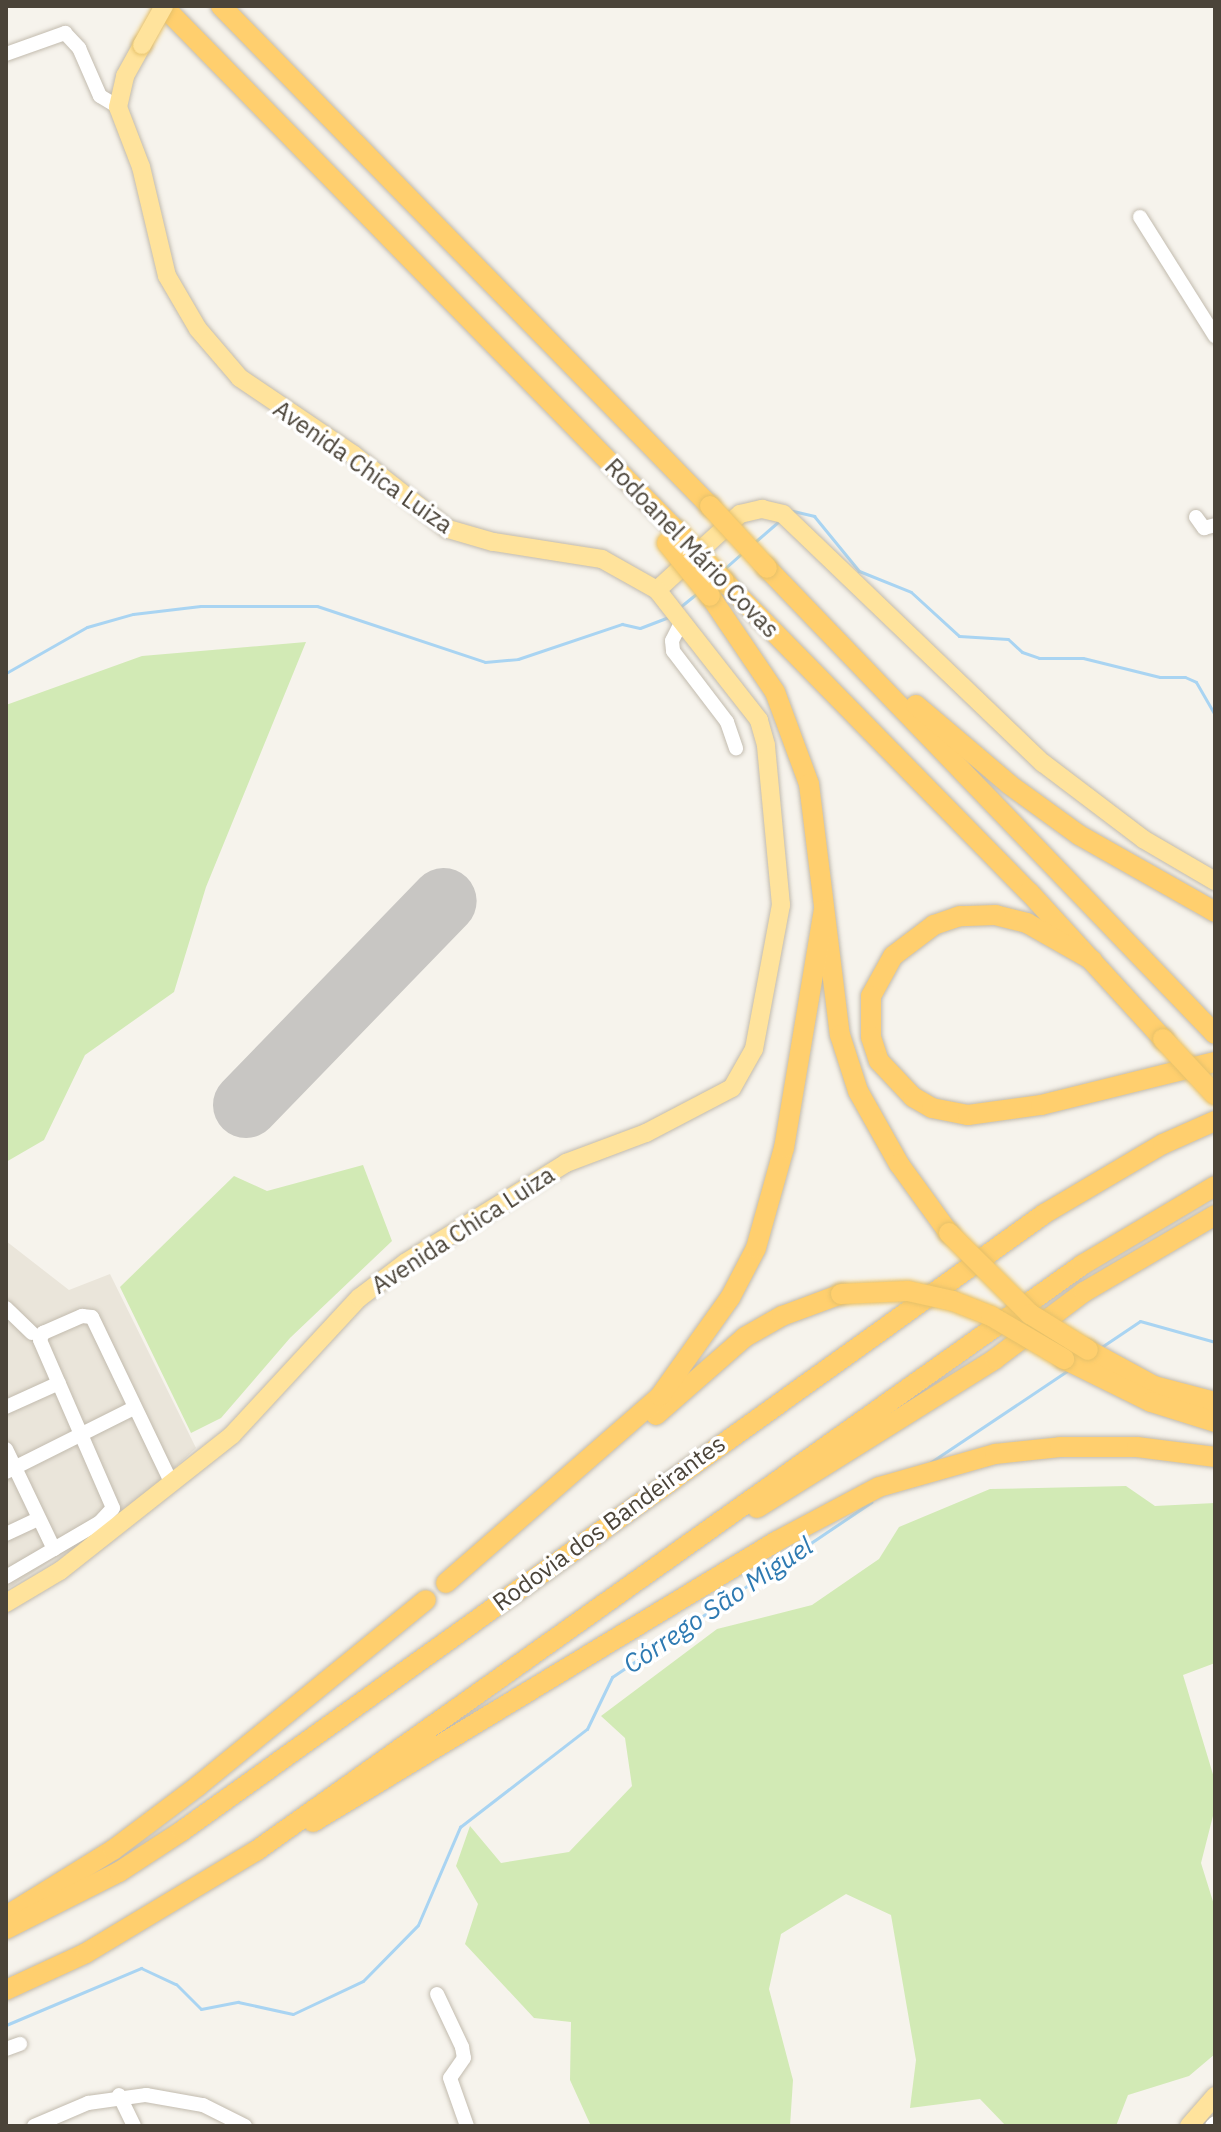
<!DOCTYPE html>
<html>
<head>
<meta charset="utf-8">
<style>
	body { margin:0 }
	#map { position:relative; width:1221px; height:2132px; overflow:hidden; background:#f6f3ec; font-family:"IBM Plex Sans",sans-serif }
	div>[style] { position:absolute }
	.residential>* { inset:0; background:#eae5da }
	.green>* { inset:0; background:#d2eab5 }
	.stream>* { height:3px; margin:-1.5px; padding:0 1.5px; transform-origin:1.5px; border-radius:1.5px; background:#a9d4f2 }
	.runway>* { height:66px; margin:-33px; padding:0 33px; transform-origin:33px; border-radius:33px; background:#c8c6c3 }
	.roads { filter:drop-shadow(0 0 2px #c2bbae) drop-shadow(0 0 2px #c2bbae) }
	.minor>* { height:14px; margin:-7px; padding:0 7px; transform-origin:7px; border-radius:7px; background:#fff }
	.major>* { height:18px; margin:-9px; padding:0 9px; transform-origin:9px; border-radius:9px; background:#ffe39c }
	.highway>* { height:20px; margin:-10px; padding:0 10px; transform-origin:10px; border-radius:10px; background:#ffcf6e }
	.bridges { filter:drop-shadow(0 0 2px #e6c16a) drop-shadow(0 0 2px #e6c16a) }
	.major-bridge>* { height:18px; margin:-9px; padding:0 9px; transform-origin:9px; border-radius:9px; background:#ffe39c }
	.highway-bridge>* { height:20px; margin:-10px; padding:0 10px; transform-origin:10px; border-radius:10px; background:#ffcf6e }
	span { translate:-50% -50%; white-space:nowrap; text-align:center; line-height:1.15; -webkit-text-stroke:7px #fff; paint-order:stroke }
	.street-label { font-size:24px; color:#4b4439 }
	.water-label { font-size:26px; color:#2e7ab2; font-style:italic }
	.frame { position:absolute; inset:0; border:8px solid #4b4439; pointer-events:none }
</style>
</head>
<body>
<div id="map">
	<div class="residential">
		<i style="clip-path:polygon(6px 1241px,69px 1290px,110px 1274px,196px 1448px,129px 1510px,6px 1590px)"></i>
	</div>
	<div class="green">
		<i style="clip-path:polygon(306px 642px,206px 887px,174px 992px,85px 1055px,44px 1140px,6px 1162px,6px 705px,142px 656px)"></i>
		<i style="clip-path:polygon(363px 1165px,392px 1241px,290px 1338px,221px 1418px,191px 1433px,120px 1287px,234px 1176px,267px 1191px)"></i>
		<i style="clip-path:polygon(1126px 1486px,1155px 1506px,1215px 1503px,1215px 1663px,1183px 1675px,1215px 1781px,1215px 1808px,1201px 1863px,1215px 1908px,1215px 2054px,1189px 2076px,1128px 2095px,1116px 2126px,1006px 2126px,980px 2099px,910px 2108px,916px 2060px,891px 1915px,846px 1894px,781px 1934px,769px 1989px,793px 2080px,790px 2126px,591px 2126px,570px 2080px,571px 2022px,534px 2018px,465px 1944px,478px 1904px,456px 1866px,470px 1826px,501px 1863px,569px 1852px,632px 1786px,625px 1738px,601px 1716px,717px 1629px,812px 1605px,879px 1559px,899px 1527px,990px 1489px)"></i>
	</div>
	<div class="stream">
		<i style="left:793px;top:511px;width:22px;rotate:13deg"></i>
		<i style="left:814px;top:516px;width:71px;rotate:50.7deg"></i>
		<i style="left:859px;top:571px;width:56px;rotate:22deg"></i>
		<i style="left:911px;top:592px;width:65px;rotate:42.5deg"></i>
		<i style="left:959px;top:636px;width:49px;rotate:3.5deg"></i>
		<i style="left:1008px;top:639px;width:19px;rotate:43deg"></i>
		<i style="left:1022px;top:652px;width:18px;rotate:19deg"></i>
		<i style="left:1039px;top:658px;width:44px"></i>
		<i style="left:1083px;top:658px;width:79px;rotate:13.9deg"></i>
		<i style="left:1160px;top:677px;width:25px"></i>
		<i style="left:1185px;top:677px;width:12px;rotate:24deg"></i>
		<i style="left:1196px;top:682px;width:38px;rotate:60deg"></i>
		<i style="left:756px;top:541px;width:32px;rotate:-41deg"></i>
		<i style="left:723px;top:570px;width:28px;rotate:-42deg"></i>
		<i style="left:680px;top:607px;width:21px;rotate:-39deg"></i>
		<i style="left:6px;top:673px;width:93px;rotate:-29.6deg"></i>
		<i style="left:87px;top:627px;width:48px;rotate:-15.8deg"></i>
		<i style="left:133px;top:614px;width:68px;rotate:-6.7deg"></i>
		<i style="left:201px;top:606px;width:116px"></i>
		<i style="left:317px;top:606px;width:177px;rotate:18.4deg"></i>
		<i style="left:485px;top:662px;width:33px;rotate:-5deg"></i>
		<i style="left:518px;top:659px;width:110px;rotate:-18.6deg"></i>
		<i style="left:622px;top:624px;width:18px;rotate:13deg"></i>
		<i style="left:640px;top:628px;width:30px;rotate:-21deg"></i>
		<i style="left:1100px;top:1348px;width:48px;rotate:-34deg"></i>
		<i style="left:1140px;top:1321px;width:78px;rotate:15.6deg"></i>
		<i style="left:931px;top:1462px;width:164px;rotate:-33.8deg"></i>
		<i style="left:6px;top:2025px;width:147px;rotate:-22.9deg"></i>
		<i style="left:141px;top:1968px;width:38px;rotate:25deg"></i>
		<i style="left:176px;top:1984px;width:35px;rotate:45deg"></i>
		<i style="left:201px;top:2009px;width:38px;rotate:-11deg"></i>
		<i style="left:238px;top:2002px;width:56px;rotate:12.3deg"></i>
		<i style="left:293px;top:2014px;width:77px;rotate:-25.2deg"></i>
		<i style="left:363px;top:1981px;width:78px;rotate:-45.5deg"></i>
		<i style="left:418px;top:1925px;width:107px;rotate:-66.8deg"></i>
		<i style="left:460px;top:1827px;width:160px;rotate:-37.7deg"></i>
		<i style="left:587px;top:1729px;width:58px;rotate:-64.3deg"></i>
		<i style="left:612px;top:1677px;width:313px;rotate:-34deg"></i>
	</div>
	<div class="runway">
		<i style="left:246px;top:1105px;width:284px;rotate:-45.9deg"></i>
	</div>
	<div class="roads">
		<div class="minor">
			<i style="left:6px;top:54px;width:63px;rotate:-19.6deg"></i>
			<i style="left:65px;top:33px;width:21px;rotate:47deg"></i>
			<i style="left:79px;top:48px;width:52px;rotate:66.4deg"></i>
			<i style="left:100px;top:96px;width:21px;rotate:31deg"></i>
			<i style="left:1140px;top:217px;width:141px;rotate:57.8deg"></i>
			<i style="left:1196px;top:517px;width:14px;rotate:54deg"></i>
			<i style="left:1204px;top:528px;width:11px;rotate:-15deg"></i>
			<i style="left:682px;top:621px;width:22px;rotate:117deg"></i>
			<i style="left:672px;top:641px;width:10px;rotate:84deg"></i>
			<i style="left:673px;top:651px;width:89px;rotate:52.7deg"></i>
			<i style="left:727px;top:722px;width:28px;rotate:71deg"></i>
			<i style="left:6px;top:1308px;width:36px;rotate:44deg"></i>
			<i style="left:6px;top:1407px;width:58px;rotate:-24.4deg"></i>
			<i style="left:6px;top:1449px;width:111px;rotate:64.4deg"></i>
			<i style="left:6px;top:1472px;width:143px;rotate:-26.6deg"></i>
			<i style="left:6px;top:1534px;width:35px;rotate:-25deg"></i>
			<i style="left:6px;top:1577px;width:109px;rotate:-30.3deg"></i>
			<i style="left:100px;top:1522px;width:19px;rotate:-47deg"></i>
			<i style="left:113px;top:1508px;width:183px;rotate:-113.5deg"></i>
			<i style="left:40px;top:1340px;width:8px;rotate:-67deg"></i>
			<i style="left:43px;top:1333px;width:43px;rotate:-23.6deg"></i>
			<i style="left:82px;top:1316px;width:10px;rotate:6deg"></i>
			<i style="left:92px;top:1317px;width:181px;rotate:64.4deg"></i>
			<i style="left:437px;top:1994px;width:59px;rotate:64.7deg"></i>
			<i style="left:462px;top:2047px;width:11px;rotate:80deg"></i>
			<i style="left:464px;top:2058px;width:24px;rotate:125deg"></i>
			<i style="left:450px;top:2078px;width:51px;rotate:70.5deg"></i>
			<i style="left:6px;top:2049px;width:15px;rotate:-20deg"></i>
			<i style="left:119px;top:2095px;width:34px;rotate:64deg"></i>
			<i style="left:34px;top:2126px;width:59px;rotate:-23.1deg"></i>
			<i style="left:88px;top:2103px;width:59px;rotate:-7.9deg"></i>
			<i style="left:146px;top:2095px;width:58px;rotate:10deg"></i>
			<i style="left:203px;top:2105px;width:47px;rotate:26.6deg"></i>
			<i style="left:1212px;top:2126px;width:4px;rotate:-45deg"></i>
		</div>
		<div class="major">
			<i style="left:657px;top:590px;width:113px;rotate:-42.5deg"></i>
			<i style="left:740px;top:514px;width:23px;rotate:-13deg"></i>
			<i style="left:762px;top:509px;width:22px;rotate:13deg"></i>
			<i style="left:783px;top:514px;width:360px;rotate:43.8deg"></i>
			<i style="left:1043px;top:763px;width:126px;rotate:37.2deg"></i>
			<i style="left:1143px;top:839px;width:83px;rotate:30.3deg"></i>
			<i style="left:6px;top:1603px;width:63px;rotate:-30.7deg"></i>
			<i style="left:60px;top:1571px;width:219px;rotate:-38.3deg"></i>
			<i style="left:232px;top:1435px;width:187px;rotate:-47.2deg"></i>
			<i style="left:359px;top:1298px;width:58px;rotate:-37.3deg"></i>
			<i style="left:405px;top:1263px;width:190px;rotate:-31.8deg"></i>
			<i style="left:566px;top:1163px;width:85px;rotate:-20.6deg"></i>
			<i style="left:646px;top:1133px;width:97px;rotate:-27.6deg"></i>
			<i style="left:732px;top:1088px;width:45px;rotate:-60.6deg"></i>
			<i style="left:754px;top:1049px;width:147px;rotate:-79.4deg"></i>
			<i style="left:781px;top:905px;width:161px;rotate:-95.4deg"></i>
			<i style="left:766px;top:745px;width:26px;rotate:-106deg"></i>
			<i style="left:759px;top:720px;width:165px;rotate:-128.1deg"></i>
			<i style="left:657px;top:590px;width:63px;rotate:-150.6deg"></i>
			<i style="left:602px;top:559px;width:110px;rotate:-171.1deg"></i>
			<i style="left:493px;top:542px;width:47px;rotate:-163.9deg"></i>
			<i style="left:448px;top:529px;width:120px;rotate:-141.8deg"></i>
			<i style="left:354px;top:455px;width:138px;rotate:-146deg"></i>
			<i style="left:240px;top:378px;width:65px;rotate:-130.6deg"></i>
			<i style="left:198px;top:329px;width:61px;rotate:-120.3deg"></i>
			<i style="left:167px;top:276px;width:112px;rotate:-103.4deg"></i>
			<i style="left:141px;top:167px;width:64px;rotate:-111deg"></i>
			<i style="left:118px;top:107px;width:32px;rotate:-77deg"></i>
			<i style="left:125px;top:76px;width:35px;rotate:-61deg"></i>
			<i style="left:1189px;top:2126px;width:40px;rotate:-49deg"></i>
		</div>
		<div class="highway">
			<i style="left:163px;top:6px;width:736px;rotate:45.61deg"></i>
			<i style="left:221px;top:6px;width:699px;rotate:45.64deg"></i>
			<i style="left:767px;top:568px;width:646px;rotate:46.13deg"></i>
			<i style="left:724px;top:581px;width:436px;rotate:45.6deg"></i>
			<i style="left:1029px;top:892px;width:199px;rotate:47.6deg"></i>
			<i style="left:710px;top:596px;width:116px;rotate:55.9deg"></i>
			<i style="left:775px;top:692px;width:98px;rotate:69.7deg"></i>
			<i style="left:809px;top:784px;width:253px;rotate:83deg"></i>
			<i style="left:840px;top:1035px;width:59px;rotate:72.2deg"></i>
			<i style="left:858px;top:1091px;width:84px;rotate:60.7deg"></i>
			<i style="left:899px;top:1164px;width:85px;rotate:54.1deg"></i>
			<i style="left:916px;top:705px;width:123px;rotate:40.4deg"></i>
			<i style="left:1010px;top:785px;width:85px;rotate:35.9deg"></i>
			<i style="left:1079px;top:835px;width:156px;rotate:29.5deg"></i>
			<i style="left:1092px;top:960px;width:75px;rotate:-150.4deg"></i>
			<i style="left:1027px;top:923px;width:32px;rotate:-166deg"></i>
			<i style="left:996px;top:915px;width:36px;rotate:178deg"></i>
			<i style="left:960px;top:916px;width:28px;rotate:161deg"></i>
			<i style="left:934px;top:925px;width:51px;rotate:142.9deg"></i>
			<i style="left:893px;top:956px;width:46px;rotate:118.8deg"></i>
			<i style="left:871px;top:996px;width:41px;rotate:90deg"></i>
			<i style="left:871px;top:1037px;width:25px;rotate:72deg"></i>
			<i style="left:879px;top:1061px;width:50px;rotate:46.6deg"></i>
			<i style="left:913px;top:1097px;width:22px;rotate:30deg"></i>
			<i style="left:932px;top:1108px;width:37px;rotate:11deg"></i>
			<i style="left:968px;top:1115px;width:74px;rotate:-7.8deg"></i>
			<i style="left:1041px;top:1105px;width:179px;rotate:-13.9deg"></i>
			<i style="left:1088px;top:1350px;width:75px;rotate:28.6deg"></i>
			<i style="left:1154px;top:1386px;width:63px;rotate:14.7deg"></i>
			<i style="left:1064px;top:1359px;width:97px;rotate:26.3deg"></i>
			<i style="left:1151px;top:1402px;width:67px;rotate:17.4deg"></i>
			<i style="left:656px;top:1415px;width:118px;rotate:-41.2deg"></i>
			<i style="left:745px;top:1337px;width:43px;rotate:-29.6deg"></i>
			<i style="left:782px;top:1316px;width:63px;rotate:-20.4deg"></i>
			<i style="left:757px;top:1508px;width:281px;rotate:-32deg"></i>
			<i style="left:995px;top:1359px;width:111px;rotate:-37deg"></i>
			<i style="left:1084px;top:1292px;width:152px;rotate:-30.4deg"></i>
			<i style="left:446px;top:1583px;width:284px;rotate:-41.1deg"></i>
			<i style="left:660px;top:1396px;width:120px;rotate:-54.5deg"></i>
			<i style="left:730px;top:1298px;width:56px;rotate:-62.5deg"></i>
			<i style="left:756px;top:1248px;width:104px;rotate:-74.4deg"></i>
			<i style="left:784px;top:1148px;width:241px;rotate:-80.5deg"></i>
			<i style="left:313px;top:1822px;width:542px;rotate:-31.2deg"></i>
			<i style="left:777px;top:1541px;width:115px;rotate:-27.9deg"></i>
			<i style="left:879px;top:1487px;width:121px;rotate:-15.9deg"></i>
			<i style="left:995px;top:1454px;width:65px;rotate:-6.1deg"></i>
			<i style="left:1060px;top:1447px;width:77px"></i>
			<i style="left:1137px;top:1447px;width:79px;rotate:7.3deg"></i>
			<i style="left:6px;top:1916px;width:126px;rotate:-31.7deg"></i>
			<i style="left:113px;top:1850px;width:106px;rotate:-37deg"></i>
			<i style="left:198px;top:1786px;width:294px;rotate:-39.2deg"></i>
			<i style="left:6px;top:1929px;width:127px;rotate:-26.8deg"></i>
			<i style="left:119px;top:1872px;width:75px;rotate:-33.1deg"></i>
			<i style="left:182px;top:1831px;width:1060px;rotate:-35.59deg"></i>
			<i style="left:1044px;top:1214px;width:138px;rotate:-30.5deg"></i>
			<i style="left:1163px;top:1144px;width:57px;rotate:-23.9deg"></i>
			<i style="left:6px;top:1990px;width:88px;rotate:-24.8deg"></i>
			<i style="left:86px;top:1953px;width:198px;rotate:-31deg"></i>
			<i style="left:256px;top:1851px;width:1013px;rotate:-35.35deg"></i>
			<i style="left:1082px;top:1265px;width:155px;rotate:-30.7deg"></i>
		</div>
	</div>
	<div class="bridges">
		<div class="major-bridge">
			<i style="left:142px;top:45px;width:45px;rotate:-60.6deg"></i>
		</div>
		<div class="highway-bridge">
			<i style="left:710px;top:506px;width:84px;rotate:47.4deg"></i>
			<i style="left:678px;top:532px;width:67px;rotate:46.8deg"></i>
			<i style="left:667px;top:543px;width:68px;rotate:50.9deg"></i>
			<i style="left:1163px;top:1039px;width:76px;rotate:47.1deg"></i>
			<i style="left:949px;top:1233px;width:115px;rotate:45deg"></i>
			<i style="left:1030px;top:1314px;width:68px;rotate:31.8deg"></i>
			<i style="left:841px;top:1294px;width:67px;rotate:-2.6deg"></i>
			<i style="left:908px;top:1291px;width:46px;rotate:12.5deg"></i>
			<i style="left:953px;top:1301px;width:41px;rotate:21.5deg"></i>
			<i style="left:991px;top:1316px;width:85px;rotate:30.5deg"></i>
		</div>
	</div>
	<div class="street-label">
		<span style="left:363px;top:467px;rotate:35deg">Avenida Chica Luiza</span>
		<span style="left:692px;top:548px;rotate:46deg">Rodoanel Mário Covas</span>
		<span style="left:463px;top:1230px;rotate:-33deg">Avenida Chica Luiza</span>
		<span style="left:609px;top:1523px;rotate:-36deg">Rodovia dos Bandeirantes</span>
	</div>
	<div class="water-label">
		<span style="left:718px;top:1605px;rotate:-34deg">Córrego São Miguel</span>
	</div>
	<div class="frame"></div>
</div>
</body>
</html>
